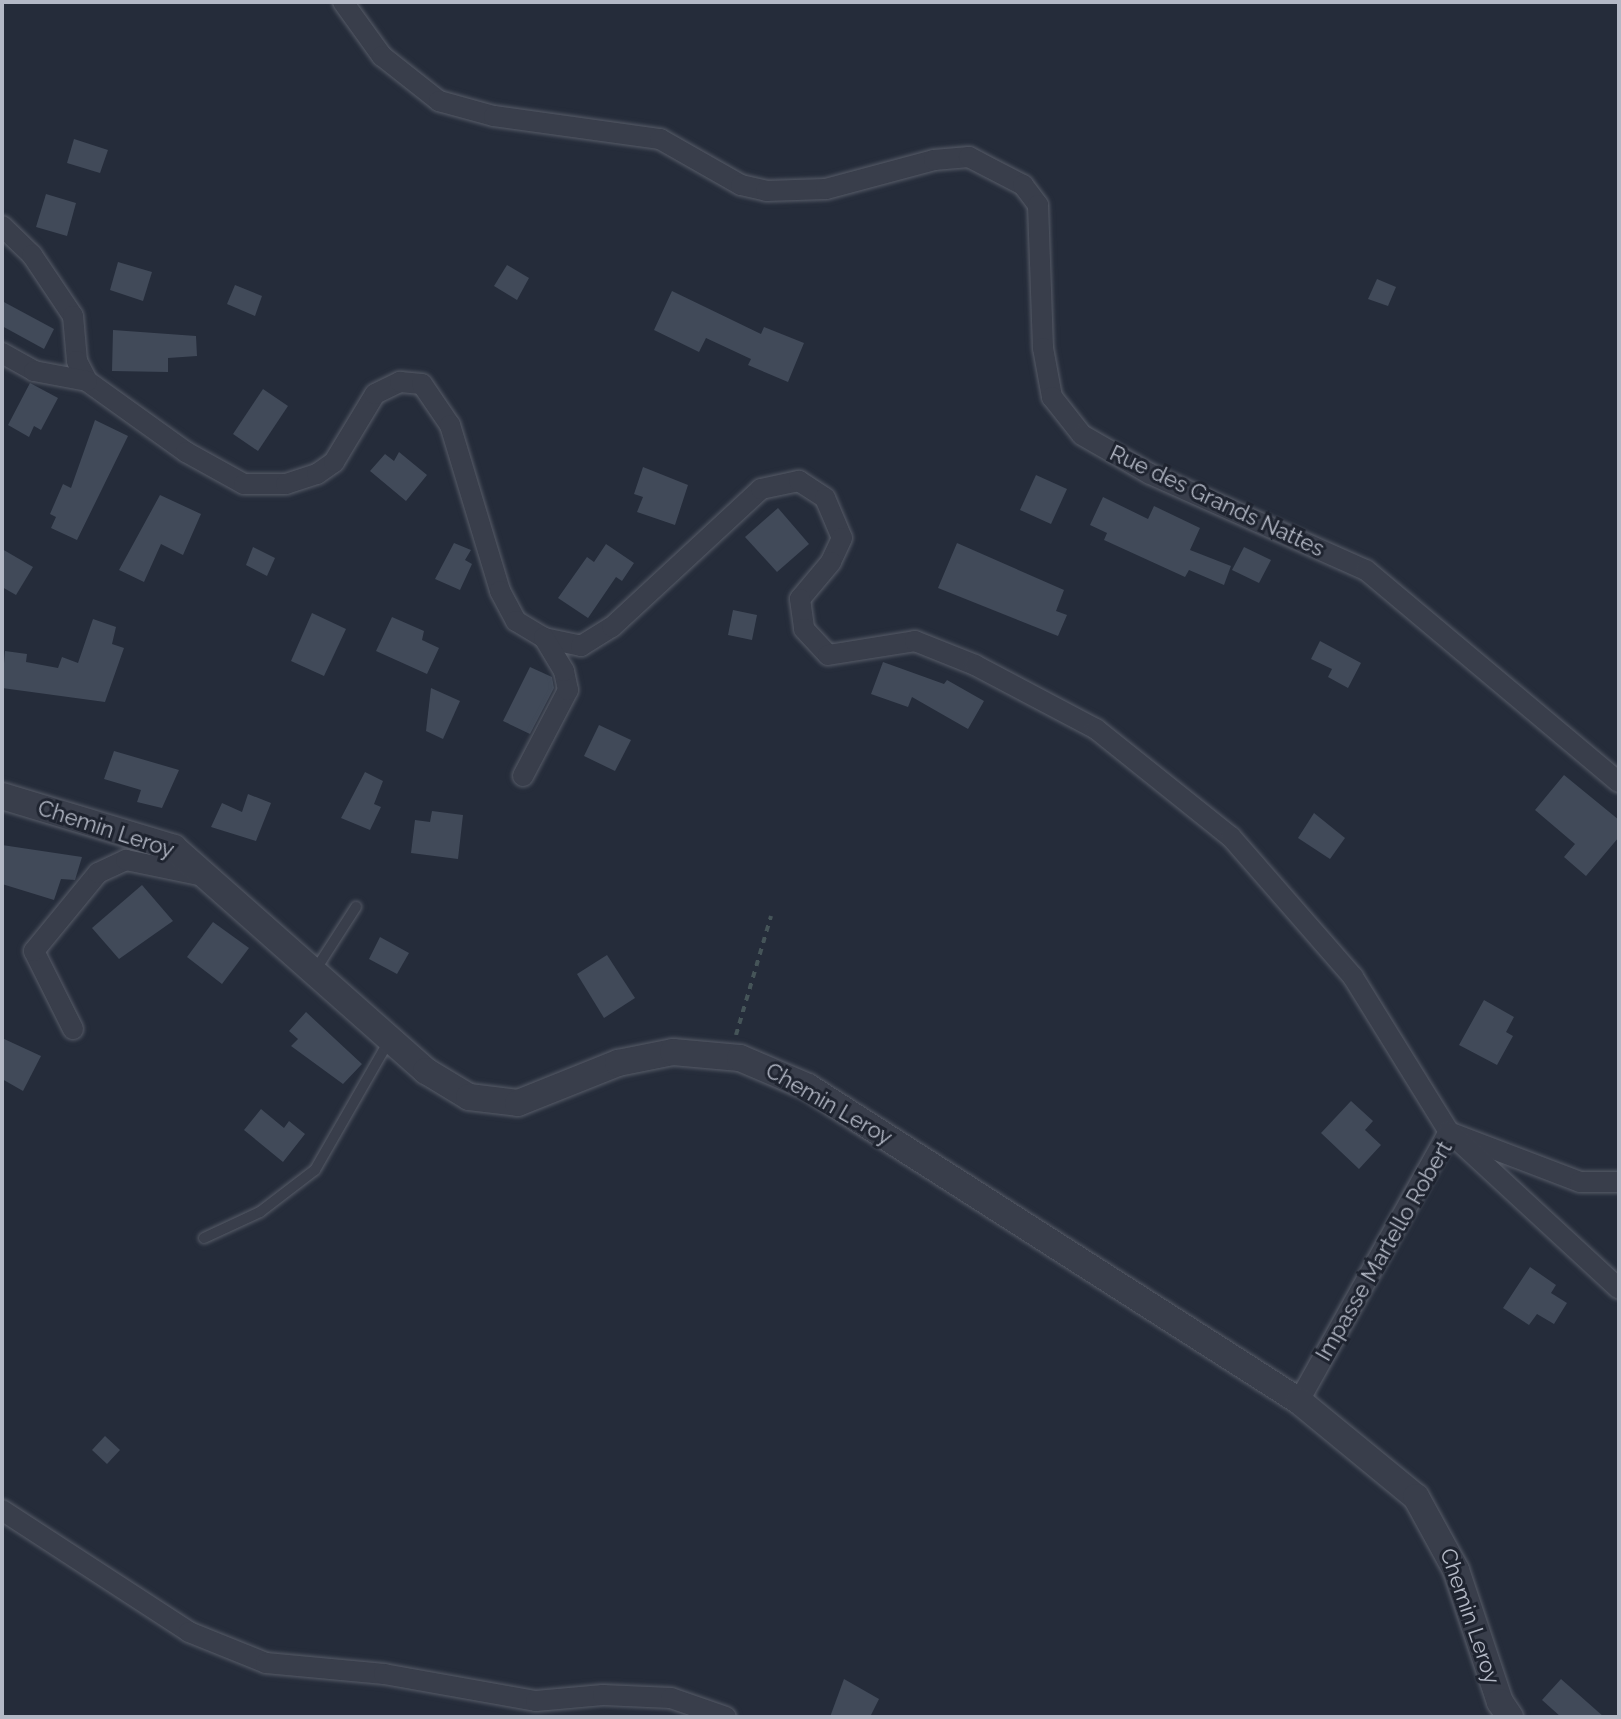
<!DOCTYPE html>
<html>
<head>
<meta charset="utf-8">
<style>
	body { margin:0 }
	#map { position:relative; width:1621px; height:1719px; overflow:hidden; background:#252c3a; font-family:Raleway,sans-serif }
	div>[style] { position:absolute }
	.building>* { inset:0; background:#414a59 }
	.path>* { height:4px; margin-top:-2px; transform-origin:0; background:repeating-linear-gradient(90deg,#455458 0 6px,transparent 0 12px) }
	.roads { filter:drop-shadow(0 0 2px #575c68) drop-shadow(0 0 2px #575c68) }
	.service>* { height:10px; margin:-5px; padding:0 5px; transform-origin:5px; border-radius:5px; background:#393e4b }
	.minor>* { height:20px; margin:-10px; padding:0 10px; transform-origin:10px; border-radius:10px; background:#393e4b }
	.tertiary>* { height:26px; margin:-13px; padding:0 13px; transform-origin:13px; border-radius:13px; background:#393e4b }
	span { translate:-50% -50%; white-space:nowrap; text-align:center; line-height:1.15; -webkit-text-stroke:6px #1e232f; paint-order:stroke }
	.street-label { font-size:22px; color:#b4b9c6 }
	.frame { position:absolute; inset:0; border:4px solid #b4b9c6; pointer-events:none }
</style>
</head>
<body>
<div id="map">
	<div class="building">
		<i style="clip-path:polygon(74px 139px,108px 150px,100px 173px,67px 163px)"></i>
		<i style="clip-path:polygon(46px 194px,76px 203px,67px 236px,36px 227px)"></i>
		<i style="clip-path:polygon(118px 262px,152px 272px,143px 301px,110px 290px)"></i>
		<i style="clip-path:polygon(507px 265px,529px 278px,517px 300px,494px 286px)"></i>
		<i style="clip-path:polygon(1377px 279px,1396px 287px,1388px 306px,1368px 299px)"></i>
		<i style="clip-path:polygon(235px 285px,262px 296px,255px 316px,227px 304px)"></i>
		<i style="clip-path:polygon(672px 291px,761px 334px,764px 327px,804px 343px,788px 382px,748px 365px,751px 359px,706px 338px,699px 352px,654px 330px)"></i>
		<i style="clip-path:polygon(2px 301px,54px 329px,44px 349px,2px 326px)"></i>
		<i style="clip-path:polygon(113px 330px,196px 336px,197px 356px,168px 358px,168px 372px,112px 371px)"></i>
		<i style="clip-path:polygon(30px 383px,58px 398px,41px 430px,34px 426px,29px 437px,8px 425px)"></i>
		<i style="clip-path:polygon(263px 389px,288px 406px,258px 451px,233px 434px)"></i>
		<i style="clip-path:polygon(95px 420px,128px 436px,77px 540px,51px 528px,56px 517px,50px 514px,63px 484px,71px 488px)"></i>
		<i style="clip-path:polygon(399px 452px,427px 475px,406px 501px,370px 471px,385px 454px,394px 461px)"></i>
		<i style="clip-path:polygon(643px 467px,688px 485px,675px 525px,637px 512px,643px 497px,634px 494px)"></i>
		<i style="clip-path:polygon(1036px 475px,1067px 489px,1051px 524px,1020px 510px)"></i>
		<i style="clip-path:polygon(160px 495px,201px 514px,183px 555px,161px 544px,144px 582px,119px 570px)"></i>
		<i style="clip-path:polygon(1103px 497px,1148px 519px,1154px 506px,1200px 528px,1190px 550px,1231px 566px,1224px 585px,1189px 570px,1185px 577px,1104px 540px,1107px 533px,1090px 525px)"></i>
		<i style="clip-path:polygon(778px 508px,809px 544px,777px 572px,745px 537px)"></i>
		<i style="clip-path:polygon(454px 543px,471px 550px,465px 560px,472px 564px,460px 590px,435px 579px)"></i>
		<i style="clip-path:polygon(957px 543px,1064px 590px,1056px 611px,1067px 615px,1058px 636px,938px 588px)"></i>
		<i style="clip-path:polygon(606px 544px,634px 563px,622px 581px,616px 577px,588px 618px,558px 598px,587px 557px,594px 562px)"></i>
		<i style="clip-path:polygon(253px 547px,275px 558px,267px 576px,246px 565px)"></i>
		<i style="clip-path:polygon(1244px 547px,1271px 560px,1259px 583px,1232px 570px)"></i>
		<i style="clip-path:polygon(2px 549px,33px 567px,16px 595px,2px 587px)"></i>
		<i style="clip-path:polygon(733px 610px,757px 615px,752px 640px,728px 635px)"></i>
		<i style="clip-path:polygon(312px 613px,346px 629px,324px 676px,291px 661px)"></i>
		<i style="clip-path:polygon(392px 617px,424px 631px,422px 640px,439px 648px,427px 674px,376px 651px)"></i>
		<i style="clip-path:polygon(93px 619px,116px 627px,112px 644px,124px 648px,105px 702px,2px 688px,5px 651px,27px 654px,26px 662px,58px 668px,62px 657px,78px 663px)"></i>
		<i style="clip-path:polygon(1320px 641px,1361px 663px,1348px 688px,1328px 677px,1332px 669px,1311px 659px)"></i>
		<i style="clip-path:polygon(883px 662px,944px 684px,947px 680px,984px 701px,968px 729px,912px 697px,908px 707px,871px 694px)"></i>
		<i style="clip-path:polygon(530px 667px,552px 677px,554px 688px,530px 734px,503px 721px)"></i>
		<i style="clip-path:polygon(431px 688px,460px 701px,443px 739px,426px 731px)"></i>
		<i style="clip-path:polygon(599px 725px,631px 740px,615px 771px,584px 756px)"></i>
		<i style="clip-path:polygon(114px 751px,179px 770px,162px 808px,137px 802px,141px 790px,104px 779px)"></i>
		<i style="clip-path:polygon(365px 772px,383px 781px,374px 804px,381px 807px,370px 830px,341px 818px)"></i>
		<i style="clip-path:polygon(1564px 775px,1619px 820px,1619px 837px,1586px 876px,1564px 857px,1575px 844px,1535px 810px)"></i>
		<i style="clip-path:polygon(248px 794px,271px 803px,256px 841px,211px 827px,222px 803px,242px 812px)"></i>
		<i style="clip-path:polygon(432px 811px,463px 815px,458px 859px,411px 853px,415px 820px,430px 822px)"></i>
		<i style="clip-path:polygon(1314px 813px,1345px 838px,1330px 859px,1298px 838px)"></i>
		<i style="clip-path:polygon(2px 845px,82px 857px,75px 880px,61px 879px,54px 900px,2px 884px)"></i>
		<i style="clip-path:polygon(142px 885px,173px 921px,119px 959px,92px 928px)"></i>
		<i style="clip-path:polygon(213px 922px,249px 948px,222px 984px,187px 957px)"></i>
		<i style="clip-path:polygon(380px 937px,409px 953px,397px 974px,369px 959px)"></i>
		<i style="clip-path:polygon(607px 955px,635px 998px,604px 1018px,577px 974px)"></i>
		<i style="clip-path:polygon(1484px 1000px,1514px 1017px,1506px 1032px,1513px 1036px,1497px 1065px,1459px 1045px)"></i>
		<i style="clip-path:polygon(306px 1012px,362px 1064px,343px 1084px,291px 1046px,298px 1039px,289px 1031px)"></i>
		<i style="clip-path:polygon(2px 1038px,41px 1056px,23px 1091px,2px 1079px)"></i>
		<i style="clip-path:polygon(1351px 1101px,1373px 1121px,1365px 1130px,1381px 1145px,1359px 1169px,1321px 1133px)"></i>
		<i style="clip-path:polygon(261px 1109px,284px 1128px,289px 1121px,305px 1134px,283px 1162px,244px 1130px)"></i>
		<i style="clip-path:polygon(1530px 1267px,1556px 1285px,1551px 1293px,1567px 1303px,1554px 1324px,1537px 1314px,1529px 1325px,1503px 1308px)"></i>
		<i style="clip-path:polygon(105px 1436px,120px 1450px,107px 1464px,92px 1450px)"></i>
		<i style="clip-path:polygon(844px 1679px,879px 1699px,870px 1717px,830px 1717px)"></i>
		<i style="clip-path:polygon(1561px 1679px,1604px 1717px,1561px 1717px,1542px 1700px)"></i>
	</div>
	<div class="path">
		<i style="left:736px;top:1035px;width:124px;rotate:-73.6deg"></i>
	</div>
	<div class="roads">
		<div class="service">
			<i style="left:316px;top:969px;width:74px;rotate:-57.2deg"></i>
			<i style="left:204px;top:1238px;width:62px;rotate:-24.9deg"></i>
			<i style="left:260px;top:1212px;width:69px;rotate:-37.4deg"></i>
			<i style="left:315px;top:1170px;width:151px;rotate:-60.2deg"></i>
		</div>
		<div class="minor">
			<i style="left:343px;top:2px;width:67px;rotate:54.2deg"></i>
			<i style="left:382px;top:56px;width:73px;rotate:38.3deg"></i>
			<i style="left:439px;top:101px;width:57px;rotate:15.3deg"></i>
			<i style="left:494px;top:116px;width:168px;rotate:7.9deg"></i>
			<i style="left:660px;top:139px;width:93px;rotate:29.6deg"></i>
			<i style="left:741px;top:185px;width:26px;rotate:13deg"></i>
			<i style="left:766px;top:191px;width:60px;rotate:-1.9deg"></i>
			<i style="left:826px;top:189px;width:112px;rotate:-15deg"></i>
			<i style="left:934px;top:160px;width:35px;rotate:-5deg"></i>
			<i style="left:969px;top:157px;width:61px;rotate:27.4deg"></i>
			<i style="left:1023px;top:185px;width:25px;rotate:53deg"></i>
			<i style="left:1038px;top:205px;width:143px;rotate:88deg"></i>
			<i style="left:1043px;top:348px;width:50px;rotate:79.6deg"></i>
			<i style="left:1052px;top:397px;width:48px;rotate:51.7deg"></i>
			<i style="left:1082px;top:435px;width:78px;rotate:29.8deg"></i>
			<i style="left:1150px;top:474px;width:236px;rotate:24deg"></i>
			<i style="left:1366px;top:570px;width:330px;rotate:40deg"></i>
			<i style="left:2px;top:226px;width:42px;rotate:44deg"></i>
			<i style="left:32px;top:255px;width:73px;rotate:56.1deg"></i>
			<i style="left:73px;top:316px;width:45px;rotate:84.9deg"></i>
			<i style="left:77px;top:361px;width:22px;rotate:63deg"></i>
			<i style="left:87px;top:381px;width:122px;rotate:35.6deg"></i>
			<i style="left:186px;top:452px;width:66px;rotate:28.9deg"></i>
			<i style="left:244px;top:484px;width:42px"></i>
			<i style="left:286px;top:484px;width:33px;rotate:-18deg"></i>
			<i style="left:317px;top:474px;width:21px;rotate:-35deg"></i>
			<i style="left:334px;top:462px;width:79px;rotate:-58.9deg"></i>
			<i style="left:375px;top:394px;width:28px;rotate:-26deg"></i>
			<i style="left:400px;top:382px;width:22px;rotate:5deg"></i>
			<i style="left:422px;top:384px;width:50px;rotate:55.7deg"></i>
			<i style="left:450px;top:425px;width:173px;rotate:73.2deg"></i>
			<i style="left:500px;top:591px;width:34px;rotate:62deg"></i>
			<i style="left:516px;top:621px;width:33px;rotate:31deg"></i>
			<i style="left:544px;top:638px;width:38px;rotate:12deg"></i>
			<i style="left:581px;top:646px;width:36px;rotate:-32deg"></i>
			<i style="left:612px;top:627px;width:203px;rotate:-42.8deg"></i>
			<i style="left:761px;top:489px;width:39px;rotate:-12deg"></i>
			<i style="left:799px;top:481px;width:31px;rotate:33deg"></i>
			<i style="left:825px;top:498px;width:43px;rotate:67deg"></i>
			<i style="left:842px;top:538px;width:26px;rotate:115deg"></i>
			<i style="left:831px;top:562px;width:48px;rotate:130deg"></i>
			<i style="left:800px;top:599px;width:30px;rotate:82deg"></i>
			<i style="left:804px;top:629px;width:35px;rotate:47deg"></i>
			<i style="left:828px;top:655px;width:88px;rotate:-9.1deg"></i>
			<i style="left:915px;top:641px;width:65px;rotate:21.8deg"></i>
			<i style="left:975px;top:665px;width:137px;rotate:27.9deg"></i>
			<i style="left:1096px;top:729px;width:173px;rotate:38.7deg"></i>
			<i style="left:1231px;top:837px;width:186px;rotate:48.9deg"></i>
			<i style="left:1353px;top:977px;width:182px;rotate:58.2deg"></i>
			<i style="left:1449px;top:1132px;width:140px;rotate:20.9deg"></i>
			<i style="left:1580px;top:1182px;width:39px"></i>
			<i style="left:2px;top:353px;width:37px;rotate:29deg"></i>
			<i style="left:34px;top:371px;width:54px;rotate:10.7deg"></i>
			<i style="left:523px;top:776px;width:97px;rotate:-62.4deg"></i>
			<i style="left:568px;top:690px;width:19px;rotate:-102deg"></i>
			<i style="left:564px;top:671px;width:39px;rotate:-121deg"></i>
			<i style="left:73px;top:1029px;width:87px;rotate:-116.6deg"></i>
			<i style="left:34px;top:951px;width:101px;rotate:-50.6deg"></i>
			<i style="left:98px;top:873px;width:31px;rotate:-25deg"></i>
			<i style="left:126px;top:860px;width:84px;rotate:11.7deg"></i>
			<i style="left:1299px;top:1401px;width:308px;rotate:-60.9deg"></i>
			<i style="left:1449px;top:1132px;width:231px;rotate:42.7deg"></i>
			<i style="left:2px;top:1510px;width:223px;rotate:33.1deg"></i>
			<i style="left:189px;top:1632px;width:83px;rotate:21.9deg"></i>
			<i style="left:266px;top:1663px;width:119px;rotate:5.3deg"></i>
			<i style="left:384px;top:1674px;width:154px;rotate:10.1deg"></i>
			<i style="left:536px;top:1701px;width:67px;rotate:-5.1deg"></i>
			<i style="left:603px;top:1695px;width:68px;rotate:2.5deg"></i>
			<i style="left:671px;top:1698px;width:58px;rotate:19.1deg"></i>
		</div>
		<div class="tertiary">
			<i style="left:2px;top:796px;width:180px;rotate:16.8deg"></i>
			<i style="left:174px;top:848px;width:337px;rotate:41.5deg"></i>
			<i style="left:426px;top:1071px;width:50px;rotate:31.2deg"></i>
			<i style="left:469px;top:1097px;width:49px;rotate:7deg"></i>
			<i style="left:518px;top:1103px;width:108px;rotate:-21.8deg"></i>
			<i style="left:618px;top:1063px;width:56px;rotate:-11.3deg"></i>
			<i style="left:673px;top:1052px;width:67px;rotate:5.1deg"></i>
			<i style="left:740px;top:1058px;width:74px;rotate:23.1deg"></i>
			<i style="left:808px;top:1087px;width:583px;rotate:32.6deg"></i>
			<i style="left:1299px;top:1401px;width:151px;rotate:39.4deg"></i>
			<i style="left:1416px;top:1497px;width:83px;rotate:61.3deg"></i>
			<i style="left:1456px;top:1570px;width:139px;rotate:71.6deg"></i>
			<i style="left:1500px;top:1702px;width:18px;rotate:56deg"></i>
		</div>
	</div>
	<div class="street-label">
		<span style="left:1217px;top:501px;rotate:25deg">Rue des Grands Nattes</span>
		<span style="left:106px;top:829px;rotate:18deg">Chemin Leroy</span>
		<span style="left:829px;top:1104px;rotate:30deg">Chemin Leroy</span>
		<span style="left:1384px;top:1251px;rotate:-60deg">Impasse Martello Robert</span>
		<span style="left:1470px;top:1616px;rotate:71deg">Chemin Leroy</span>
	</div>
	<div class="frame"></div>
</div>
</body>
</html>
